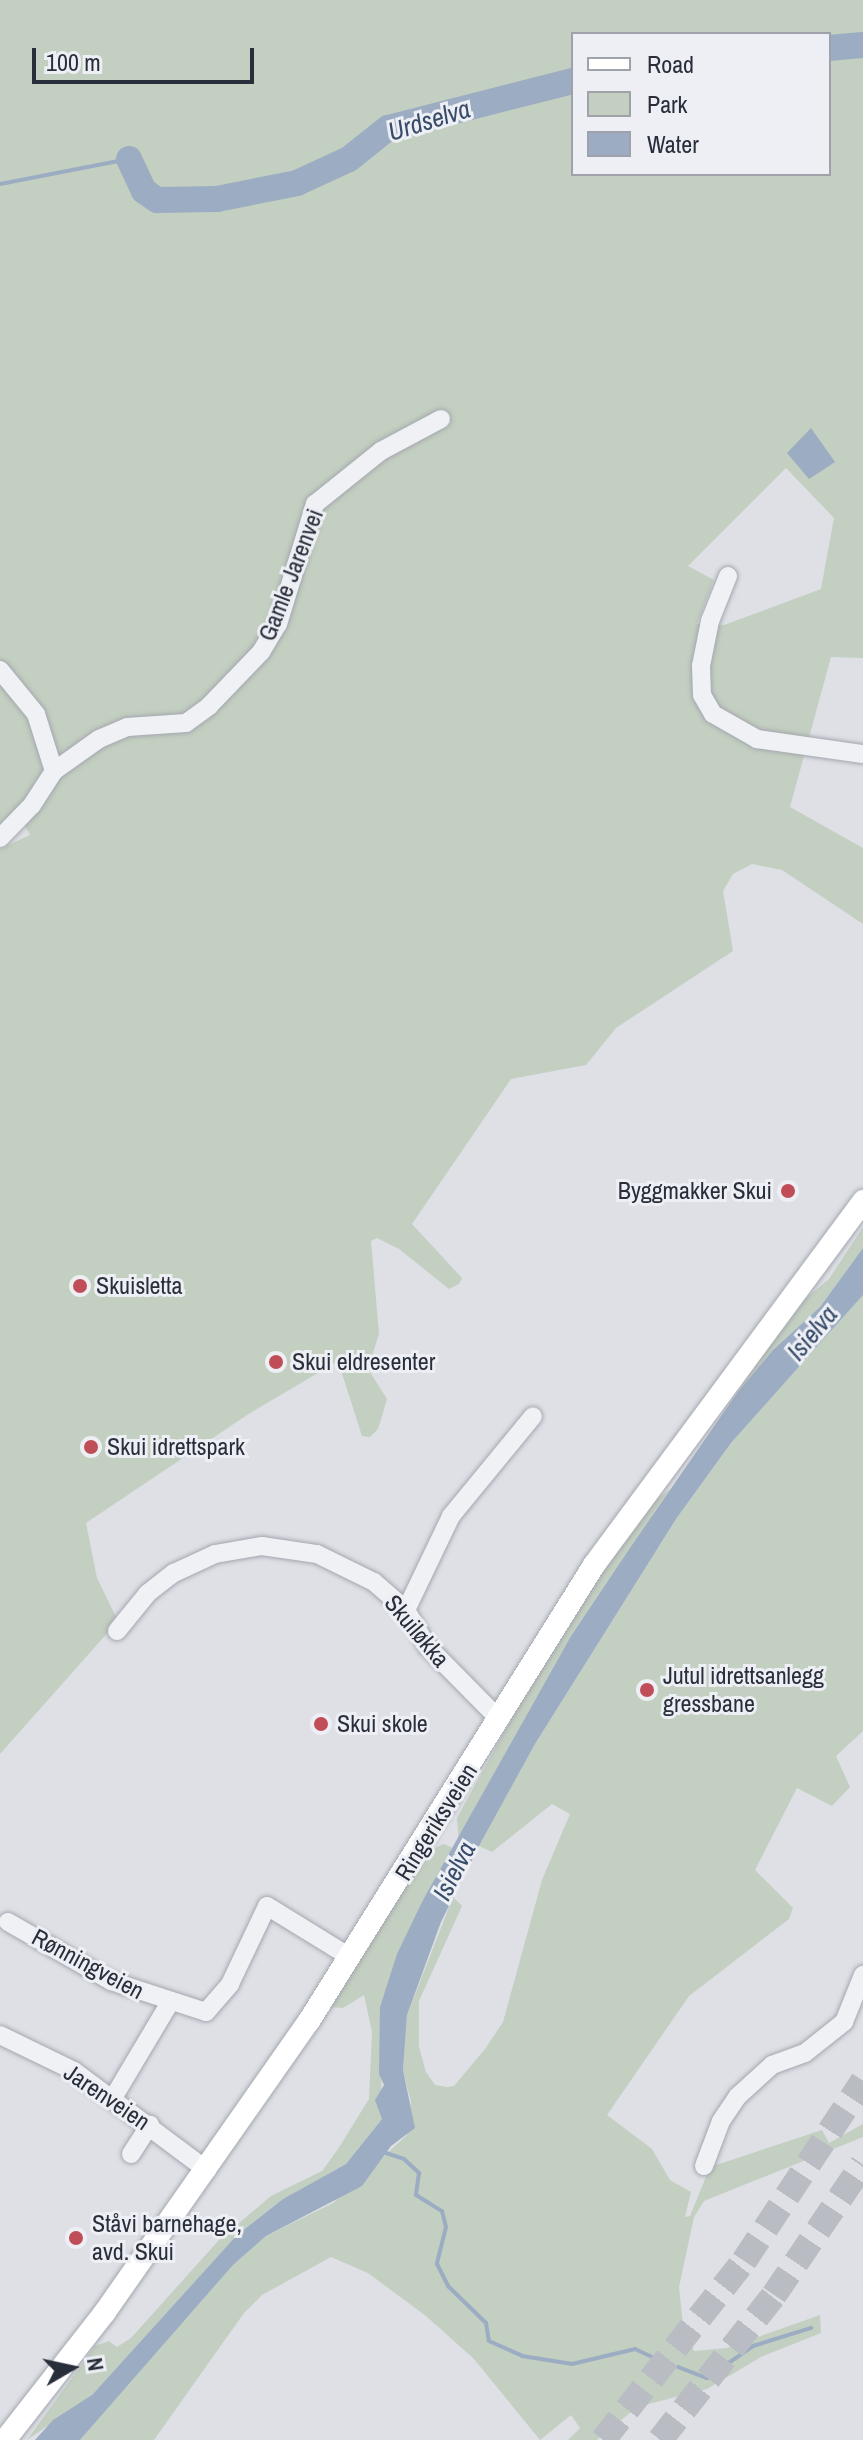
<!DOCTYPE html>
<html>
<head>
<meta charset="utf-8">
<style>
	body { margin:0 }
	#map { position:relative; width:863px; height:2440px; overflow:hidden; background:#dee0e6; font-family:"Archivo Narrow",sans-serif }
	div>[style] { position:absolute }
	.green>* { inset:0; background:#c3cfc0 }
	.water>* { inset:0; background:#9cacc3 }
	.stream>* { height:4px; margin:-2px; padding:0 2px; transform-origin:2px; border-radius:2px; background:#9cacc3 }
	.river>* { height:26px; margin:-13px; padding:0 13px; transform-origin:13px; border-radius:13px; background:#9cacc3 }
	.highway-tunnel>* { height:26px; margin-top:-13px; transform-origin:0; background:repeating-linear-gradient(90deg,#babcc4 0 26px,transparent 0 39px) }
	.roads { filter:drop-shadow(0 0 2px #a4a7af) drop-shadow(0 0 2px #a4a7af) }
	.minor>* { height:18px; margin:-9px; padding:0 9px; transform-origin:9px; border-radius:9px; background:#f0f1f5 }
	.major>* { height:22px; margin:-11px; padding:0 11px; transform-origin:11px; border-radius:11px; background:#fff }
	.dots>* { width:22px; height:22px; translate:-50% -50%; box-sizing:border-box; border:4px solid #edeff4; border-radius:50% }
	span { translate:-50% -50%; white-space:nowrap; text-align:center; line-height:1.15; -webkit-text-stroke:6px #edeff4; paint-order:stroke }
	.street-label { font-size:24px; color:#292e3b }
	.poi-label { font-size:24px; color:#292e3b }
	.right { translate:-100% -50%; text-align:right }
	.left { translate:0 -50%; text-align:left }
	.water-label { font-size:26px; color:#374b6a; font-style:italic }
	.legend { position:absolute; left:571px; top:32px; width:260px; height:144px; box-sizing:border-box; background:#edeff4; border:2px solid #9fa2aa; margin:0; padding:10px 14px; list-style:none; font-size:24px; color:#292e3b }
	.legend li { display:flex; align-items:center; gap:16px; height:40px }
	.legend b { width:40px; border:2px solid #9fa2aa }
	.north { position:absolute; left:32px; top:2328px; width:80px; height:80px; -webkit-text-stroke:6px #edeff4; paint-order:stroke; rotate:81deg; font-size:22px; font-weight:700; line-height:32px; text-align:center; color:#292e3b }
	.north::after { content:''; display:block; margin:auto; width:28px; height:36px; background:#292e3b; clip-path:polygon(50% 0,100% 100%,50% 72%,0 100%) }
	.scale { position:absolute; left:32px; top:48px; width:222px; height:36px; box-sizing:border-box; border:4px solid #292e3b; border-top:0; padding-left:10px; font-size:24px; line-height:28px; white-space:nowrap; color:#292e3b; -webkit-text-stroke:6px #edeff4; paint-order:stroke }
</style>
</head>
<body>
<div id="map">
	<div class="green">
		<i style="clip-path:polygon(evenodd,0 0,863px 0,863px 658px,831px 657px,790px 807px,863px 848px,863px 924px,782px 870px,752px 864px,733px 874px,723px 891px,733px 951px,616px 1028px,586px 1065px,511px 1079px,412px 1224px,462px 1278px,459px 1284px,449px 1289px,399px 1249px,377px 1238px,371px 1241px,379px 1334px,368px 1369px,387px 1399px,378px 1429px,370px 1437px,362px 1436px,338px 1361px,247px 1415px,86px 1523px,97px 1578px,118px 1621px,0 1754px,0 849px,30px 835px,16px 810px,0 825px,0 0,573px 34px,829px 34px,829px 174px,573px 174px,573px 34px,0 0,786px 468px,834px 518px,821px 589px,724px 625px,697px 624px,714px 580px,688px 566px,786px 468px)"></i>
		<i style="clip-path:polygon(863px 1227px,863px 1248px,820px 1307px,773px 1350px,737px 1393px,794px 1308px,829px 1279px)"></i>
		<i style="clip-path:polygon(863px 1295px,863px 1731px,836px 1756px,850px 1787px,832px 1806px,797px 1788px,755px 1870px,793px 1908px,789px 1919px,689px 1996px,607px 2115px,652px 2149px,670px 2180px,691px 2192px,685px 2217px,690px 2216px,710px 2167px,822px 2130px,829px 2143px,863px 2124px,863px 2137px,704px 2201px,694px 2217px,679px 2287px,683px 2325px,694px 2351px,727px 2348px,820px 2315px,821px 2333px,761px 2357px,707px 2389px,637px 2407px,597px 2440px,568px 2440px,580px 2428px,571px 2415px,540px 2440px,474px 2359px,426px 2316px,368px 2273px,331px 2257px,262px 2295px,244px 2313px,154px 2440px,80px 2440px,233px 2265px,266px 2236px,333px 2203px,407px 2135px,411px 2102px,403px 2070px,407px 2015px,453px 1897px,462px 1906px,419px 2001px,419px 2047px,426px 2072px,435px 2085px,447px 2087px,454px 2086px,485px 2049px,503px 2022px,542px 1880px,570px 1814px,552px 1804px,492px 1852px,479px 1846px,535px 1744px,676px 1519px,731px 1443px)"></i>
		<i style="clip-path:polygon(671px 1488px,571px 1636px,459px 1842px,457px 1818px,530px 1685px,593px 1583px,653px 1503px)"></i>
		<i style="clip-path:polygon(444px 1844px,455px 1849px,423px 1900px,380px 2007px,382px 2119px,346px 2164px,283px 2199px,237px 2235px,92px 2395px,27px 2440px,95px 2346px,109px 2341px,117px 2347px,131px 2338px,219px 2240px,271px 2196px,322px 2171px,338px 2149px,369px 2099px,372px 2032px,364px 1995px,343px 2008px,329px 2007px,430px 1850px)"></i>
	</div>
	<div class="water">
		<i style="clip-path:polygon(811px 428px,835px 462px,809px 479px,787px 453px)"></i>
		<i style="clip-path:polygon(863px 1248px,863px 1295px,731px 1443px,676px 1519px,535px 1744px,479px 1846px,441px 1922px,407px 2015px,403px 2070px,415px 2128px,391px 2146px,362px 2186px,266px 2236px,233px 2265px,80px 2440px,35px 2440px,53px 2420px,92px 2395px,237px 2235px,283px 2199px,346px 2164px,382px 2119px,375px 2100px,384px 2085px,379px 2074px,380px 2007px,397px 1954px,423px 1900px,571px 1636px,630px 1548px,737px 1393px,773px 1350px,820px 1307px)"></i>
	</div>
	<div class="stream">
		<i style="left:0;top:184px;width:131px;rotate:-11deg"></i>
		<i style="left:383px;top:2152px;width:22px;rotate:18deg"></i>
		<i style="left:404px;top:2159px;width:21px;rotate:43deg"></i>
		<i style="left:419px;top:2173px;width:22px;rotate:98deg"></i>
		<i style="left:416px;top:2195px;width:31px;rotate:32deg"></i>
		<i style="left:442px;top:2211px;width:16px;rotate:76deg"></i>
		<i style="left:446px;top:2227px;width:38px;rotate:104deg"></i>
		<i style="left:437px;top:2264px;width:25px;rotate:63deg"></i>
		<i style="left:448px;top:2286px;width:53px;rotate:44.2deg"></i>
		<i style="left:486px;top:2323px;width:18px;rotate:81deg"></i>
		<i style="left:489px;top:2341px;width:36px;rotate:24deg"></i>
		<i style="left:522px;top:2356px;width:51px;rotate:9.1deg"></i>
		<i style="left:572px;top:2364px;width:65px;rotate:-13.4deg"></i>
		<i style="left:635px;top:2349px;width:29px;rotate:25deg"></i>
		<i style="left:678px;top:2367px;width:31px;rotate:21deg"></i>
		<i style="left:707px;top:2378px;width:56px;rotate:-34.8deg"></i>
		<i style="left:753px;top:2346px;width:61px;rotate:-17.2deg"></i>
	</div>
	<div class="river">
		<i style="left:829px;top:48px;width:34px;rotate:-5deg"></i>
		<i style="left:129px;top:159px;width:35px;rotate:65deg"></i>
		<i style="left:144px;top:191px;width:16px;rotate:35deg"></i>
		<i style="left:157px;top:200px;width:60px;rotate:-1deg"></i>
		<i style="left:217px;top:199px;width:82px;rotate:-11.3deg"></i>
		<i style="left:297px;top:183px;width:57px;rotate:-24.8deg"></i>
		<i style="left:349px;top:159px;width:50px;rotate:-38.5deg"></i>
		<i style="left:388px;top:128px;width:191px;rotate:-14.3deg"></i>
	</div>
	<div class="highway-tunnel">
		<i style="left:603px;top:2440px;width:228px;rotate:-51.8deg"></i>
		<i style="left:744px;top:2261px;width:216px;rotate:-56.5deg"></i>
		<i style="left:660px;top:2440px;width:184px;rotate:-51.8deg"></i>
		<i style="left:774px;top:2295px;width:158px;rotate:-55.8deg"></i>
	</div>
	<div class="roads">
		<div class="minor">
			<i style="left:728px;top:576px;width:48px;rotate:111.8deg"></i>
			<i style="left:710px;top:621px;width:46px;rotate:101.3deg"></i>
			<i style="left:701px;top:666px;width:29px;rotate:88deg"></i>
			<i style="left:702px;top:695px;width:22px;rotate:60deg"></i>
			<i style="left:713px;top:714px;width:51px;rotate:29.6deg"></i>
			<i style="left:757px;top:739px;width:107px;rotate:8.1deg"></i>
			<i style="left:0;top:670px;width:57px;rotate:50.7deg"></i>
			<i style="left:36px;top:714px;width:60px;rotate:72.5deg"></i>
			<i style="left:0;top:838px;width:46px;rotate:-45.9deg"></i>
			<i style="left:32px;top:805px;width:40px;rotate:-57.1deg"></i>
			<i style="left:54px;top:771px;width:55px;rotate:-35.4deg"></i>
			<i style="left:99px;top:739px;width:30px;rotate:-23deg"></i>
			<i style="left:127px;top:727px;width:59px;rotate:-3.9deg"></i>
			<i style="left:186px;top:723px;width:29px;rotate:-36deg"></i>
			<i style="left:209px;top:706px;width:75px;rotate:-46.1deg"></i>
			<i style="left:261px;top:652px;width:33px;rotate:-59deg"></i>
			<i style="left:278px;top:624px;width:126px;rotate:-72.9deg"></i>
			<i style="left:315px;top:504px;width:85px;rotate:-38.8deg"></i>
			<i style="left:381px;top:451px;width:68px;rotate:-28.1deg"></i>
			<i style="left:406px;top:1610px;width:104px;rotate:-64.4deg"></i>
			<i style="left:451px;top:1516px;width:129px;rotate:-50.6deg"></i>
			<i style="left:117px;top:1631px;width:49px;rotate:-50.8deg"></i>
			<i style="left:148px;top:1593px;width:33px;rotate:-38deg"></i>
			<i style="left:174px;top:1573px;width:45px;rotate:-24.9deg"></i>
			<i style="left:215px;top:1554px;width:48px;rotate:-9.7deg"></i>
			<i style="left:262px;top:1546px;width:56px;rotate:8.3deg"></i>
			<i style="left:317px;top:1554px;width:64px;rotate:26.2deg"></i>
			<i style="left:374px;top:1582px;width:43px;rotate:41.2deg"></i>
			<i style="left:406px;top:1610px;width:42px;rotate:59.7deg"></i>
			<i style="left:427px;top:1646px;width:103px;rotate:45.4deg"></i>
			<i style="left:8px;top:1922px;width:119px;rotate:29.8deg"></i>
			<i style="left:111px;top:1981px;width:100px;rotate:18.1deg"></i>
			<i style="left:206px;top:2012px;width:37px;rotate:-49deg"></i>
			<i style="left:230px;top:1984px;width:86px;rotate:-64.6deg"></i>
			<i style="left:267px;top:1906px;width:97px;rotate:31.6deg"></i>
			<i style="left:0;top:2035px;width:82px;rotate:25.9deg"></i>
			<i style="left:74px;top:2071px;width:166px;rotate:36.7deg"></i>
			<i style="left:113px;top:2098px;width:109px;rotate:-59.2deg"></i>
			<i style="left:131px;top:2154px;width:35px;rotate:-57deg"></i>
			<i style="left:704px;top:2166px;width:48px;rotate:-69.3deg"></i>
			<i style="left:721px;top:2121px;width:29px;rotate:-56deg"></i>
			<i style="left:737px;top:2097px;width:47px;rotate:-42.4deg"></i>
			<i style="left:772px;top:2065px;width:35px;rotate:-20deg"></i>
			<i style="left:805px;top:2053px;width:50px;rotate:-38.5deg"></i>
			<i style="left:844px;top:2022px;width:51px;rotate:-68deg"></i>
		</div>
		<div class="major">
			<i style="left:5px;top:2440px;width:162px;rotate:-52deg"></i>
			<i style="left:105px;top:2312px;width:355px;rotate:-55deg"></i>
			<i style="left:309px;top:2021px;width:538px;rotate:-57.99deg"></i>
			<i style="left:594px;top:1565px;width:453px;rotate:-53.5deg"></i>
		</div>
	</div>
	<div class="dots">
		<i style="left:788px;top:1191px;background:#bf4e59"></i>
		<i style="left:80px;top:1286px;background:#bf4e59"></i>
		<i style="left:276px;top:1362px;background:#bf4e59"></i>
		<i style="left:91px;top:1447px;background:#bf4e59"></i>
		<i style="left:647px;top:1690px;background:#bf4e59"></i>
		<i style="left:321px;top:1724px;background:#bf4e59"></i>
		<i style="left:76px;top:2238px;background:#bf4e59"></i>
	</div>
	<div class="street-label">
		<span style="left:291px;top:575px;rotate:-69deg">Gamle Jarenvei</span>
		<span style="left:417px;top:1631px;rotate:50deg">Skuiløkka</span>
		<span style="left:436px;top:1822px;rotate:-58deg">Ringeriksveien</span>
		<span style="left:88px;top:1964px;rotate:28deg">Rønningveien</span>
		<span style="left:107px;top:2097px;rotate:34deg">Jarenveien</span>
	</div>
	<div class="poi-label">
		<span class="right" style="left:772px;top:1191px">Byggmakker Skui</span>
		<span class="left" style="left:96px;top:1286px">Skuisletta</span>
		<span class="left" style="left:292px;top:1362px">Skui eldresenter</span>
		<span class="left" style="left:107px;top:1447px">Skui idrettspark</span>
		<span class="left" style="left:663px;top:1690px">Jutul idrettsanlegg<br>gressbane</span>
		<span class="left" style="left:337px;top:1724px">Skui skole</span>
		<span class="left" style="left:92px;top:2238px">Ståvi barnehage,<br>avd. Skui</span>
	</div>
	<div class="water-label">
		<span style="left:429px;top:120px;rotate:-17deg">Urdselva</span>
		<span style="left:812px;top:1333px;rotate:-50deg">Isielva</span>
		<span style="left:454px;top:1871px;rotate:-63deg">Isielva</span>
	</div>
	<ul class="legend">
	<li><b style="height:10px;background:#fff"></b>Road</li>
	<li><b style="height:22px;background:#c3cfc0"></b>Park</li>
	<li><b style="height:22px;background:#9cacc3"></b>Water</li>
	</ul>
	<div class="north">N</div>
	<div class="scale">100 m</div>
</div>
</body>
</html>
